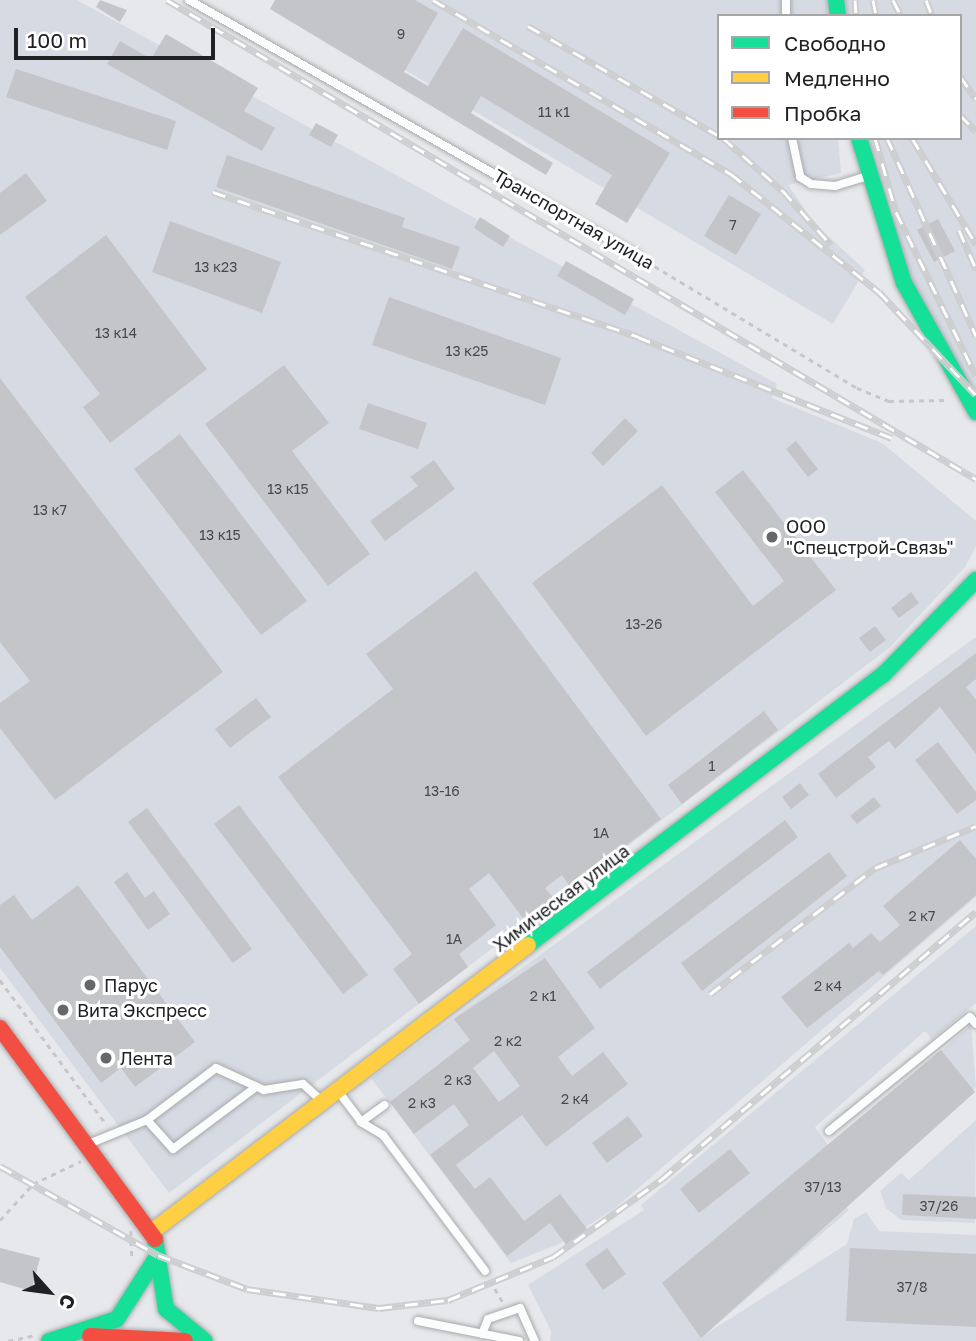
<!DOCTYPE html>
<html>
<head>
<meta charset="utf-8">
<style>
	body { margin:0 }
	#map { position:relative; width:976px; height:1341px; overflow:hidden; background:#e6e8eb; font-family:"Golos Text",sans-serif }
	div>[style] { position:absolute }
	.built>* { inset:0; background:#d6dae3 }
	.building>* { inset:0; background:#c4c5c8 }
	.path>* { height:2.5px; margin-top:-1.25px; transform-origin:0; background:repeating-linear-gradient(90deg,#c6c7c8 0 5px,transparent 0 10px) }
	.roads { filter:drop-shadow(0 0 2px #a8aaac) drop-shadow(0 0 2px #a8aaac) }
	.lane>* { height:8px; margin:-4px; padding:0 4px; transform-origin:4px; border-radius:4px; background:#fbfcfc }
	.fast>* { height:16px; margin:-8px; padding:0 8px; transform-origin:8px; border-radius:8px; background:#16e098 }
	.slow>* { height:16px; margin:-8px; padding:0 8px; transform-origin:8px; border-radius:8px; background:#ffcf43 }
	.jam>* { height:16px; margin:-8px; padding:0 8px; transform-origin:8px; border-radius:8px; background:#f24e42 }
	.rail>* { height:7px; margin-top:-3.5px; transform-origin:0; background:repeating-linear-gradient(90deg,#fff 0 13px,#cdcecf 0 26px); box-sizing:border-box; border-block:2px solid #cdcecf }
	.dots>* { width:19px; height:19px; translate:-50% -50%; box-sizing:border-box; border:4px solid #fff; border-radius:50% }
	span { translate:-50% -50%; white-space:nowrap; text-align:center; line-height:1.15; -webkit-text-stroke:6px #fff; paint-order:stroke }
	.number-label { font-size:14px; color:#494a4d }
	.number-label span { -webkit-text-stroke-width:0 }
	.street-label { font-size:18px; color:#202124 }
	.poi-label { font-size:18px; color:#202124 }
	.left { translate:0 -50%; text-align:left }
	.legend { position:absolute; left:717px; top:14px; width:245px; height:126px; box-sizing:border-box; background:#fff; border:2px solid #a6a6a7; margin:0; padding:9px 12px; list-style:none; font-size:21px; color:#202124 }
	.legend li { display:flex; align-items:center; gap:14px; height:35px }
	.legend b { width:35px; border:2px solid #a6a6a7 }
	.north { position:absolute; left:14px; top:1257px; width:70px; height:70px; -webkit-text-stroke:5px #fff; paint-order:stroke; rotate:118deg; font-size:19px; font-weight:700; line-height:28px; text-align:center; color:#202124 }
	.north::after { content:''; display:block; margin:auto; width:24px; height:32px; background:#202124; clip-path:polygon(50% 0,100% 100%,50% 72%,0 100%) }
	.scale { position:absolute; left:14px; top:28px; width:201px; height:32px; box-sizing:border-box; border:4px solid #202124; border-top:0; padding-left:9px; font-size:21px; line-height:24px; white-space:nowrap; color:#202124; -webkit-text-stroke:5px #fff; paint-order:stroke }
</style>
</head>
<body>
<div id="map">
	<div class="built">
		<i style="clip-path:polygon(0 0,77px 0,777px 384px,772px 398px,882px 443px,976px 521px,976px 546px,965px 567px,889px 648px,169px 1193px,0 968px)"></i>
		<i style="clip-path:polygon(287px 0,827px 0,828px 16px,719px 16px,719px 138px,838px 138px,841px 173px,788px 185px,815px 224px,865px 270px,833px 324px)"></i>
		<i style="clip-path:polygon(845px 0,976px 0,976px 404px,912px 288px,865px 138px,960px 138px,960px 16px,847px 16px)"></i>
		<i style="clip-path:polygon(976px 637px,976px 897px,614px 1209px,559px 1244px,511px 1263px,371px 1078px)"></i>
		<i style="clip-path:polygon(976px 926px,976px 1003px,932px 1039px,925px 1031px,815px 1127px,830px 1148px,971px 1025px,976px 1087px,842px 1202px,849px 1210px,706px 1334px,847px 1244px,854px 1219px,866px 1212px,879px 1231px,976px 1235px,976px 1341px,550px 1341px,551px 1331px,528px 1285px,644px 1210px,641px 1205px)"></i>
		<i style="clip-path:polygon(976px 1120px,975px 1223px,901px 1220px,886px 1208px,880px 1191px,901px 1173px,909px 1180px)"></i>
	</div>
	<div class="building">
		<i style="clip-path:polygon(100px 0,127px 10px,120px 22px,96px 7px)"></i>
		<i style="clip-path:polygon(275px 0,415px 0,438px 13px,404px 72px,428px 86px,463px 28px,670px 153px,627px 223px,595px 204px,612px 175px,481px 96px,471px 113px,553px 163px,546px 175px,270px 9px)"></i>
		<i style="clip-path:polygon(166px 34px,258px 88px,244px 111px,275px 128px,262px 151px,107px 64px,120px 41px,151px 59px)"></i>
		<i style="clip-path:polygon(16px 69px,176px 121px,167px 150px,6px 97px)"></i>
		<i style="clip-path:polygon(316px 123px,338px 135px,331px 147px,309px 135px)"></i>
		<i style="clip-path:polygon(227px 155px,405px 218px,402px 227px,460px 247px,452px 269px,216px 187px)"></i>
		<i style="clip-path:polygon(26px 173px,47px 201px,0 235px,0 193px)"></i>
		<i style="clip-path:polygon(729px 195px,761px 214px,736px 255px,704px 236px)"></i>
		<i style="clip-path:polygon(480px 217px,510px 236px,503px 247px,474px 228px)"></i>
		<i style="clip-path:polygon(938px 219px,955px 251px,934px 262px,917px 230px)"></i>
		<i style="clip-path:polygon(170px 221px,281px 262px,262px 313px,152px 272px)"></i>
		<i style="clip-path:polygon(106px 235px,207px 369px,110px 443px,83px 407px,100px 394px,25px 297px)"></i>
		<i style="clip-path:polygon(566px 261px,634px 299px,625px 315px,557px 276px)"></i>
		<i style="clip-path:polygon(389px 297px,561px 358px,545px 405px,372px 345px)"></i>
		<i style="clip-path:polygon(284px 365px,329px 423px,292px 451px,370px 554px,328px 586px,205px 424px)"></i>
		<i style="clip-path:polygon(0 378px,223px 672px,55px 800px,0 728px,0 703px,30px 681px,0 642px)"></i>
		<i style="clip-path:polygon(368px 403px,427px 423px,418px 449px,359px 429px)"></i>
		<i style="clip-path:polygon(625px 418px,638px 431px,603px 466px,591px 453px)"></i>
		<i style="clip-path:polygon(180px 434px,307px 601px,261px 635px,134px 469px)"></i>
		<i style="clip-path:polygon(796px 441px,818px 469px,808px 477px,786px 449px)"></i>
		<i style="clip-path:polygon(434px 460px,455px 489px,385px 541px,370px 521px,418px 486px,410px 477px)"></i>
		<i style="clip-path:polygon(743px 470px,836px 590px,646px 736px,532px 583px,662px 485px,753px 606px,784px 581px,715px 492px)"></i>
		<i style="clip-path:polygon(476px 571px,661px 819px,571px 888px,562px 875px,545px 888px,555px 900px,526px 922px,489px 873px,469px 889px,496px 925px,459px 954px,468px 967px,419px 1004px,393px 969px,412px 954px,278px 777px,393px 689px,366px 654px)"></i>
		<i style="clip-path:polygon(911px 592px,919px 603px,899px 618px,891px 608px)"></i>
		<i style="clip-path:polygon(875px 626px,886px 640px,870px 652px,859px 638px)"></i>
		<i style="clip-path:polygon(976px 653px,976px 679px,966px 687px,976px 700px,976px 754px,940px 707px,895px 749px,889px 741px,868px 757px,876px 767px,836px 798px,818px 774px)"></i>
		<i style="clip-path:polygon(256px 698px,271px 717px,230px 748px,215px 729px)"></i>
		<i style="clip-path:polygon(764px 711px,778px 730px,682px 804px,668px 785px)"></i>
		<i style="clip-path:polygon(938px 742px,976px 792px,976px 800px,957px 814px,915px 760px)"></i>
		<i style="clip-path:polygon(800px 783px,809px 795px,791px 809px,782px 797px)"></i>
		<i style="clip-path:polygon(874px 797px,881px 806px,857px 824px,850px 816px)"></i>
		<i style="clip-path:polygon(239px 805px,368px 975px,343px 994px,214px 824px)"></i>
		<i style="clip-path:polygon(147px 808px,252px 949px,233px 963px,128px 822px)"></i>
		<i style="clip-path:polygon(785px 820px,798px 837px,600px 989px,587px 972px)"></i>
		<i style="clip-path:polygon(960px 840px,976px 859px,976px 895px,883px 975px,879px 971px,807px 1028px,781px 997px,849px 943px,853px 948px,871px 933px,880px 942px,900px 925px,883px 906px)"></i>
		<i style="clip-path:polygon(829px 852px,847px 876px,702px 991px,681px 963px)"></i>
		<i style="clip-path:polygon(127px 872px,145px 898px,154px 891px,170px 914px,148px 930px,114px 882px)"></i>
		<i style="clip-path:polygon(78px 885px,195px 1042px,135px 1087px,121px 1068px,101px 1083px,0 947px,0 905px,14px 895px,32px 920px)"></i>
		<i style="clip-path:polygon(evenodd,545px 958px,595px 1028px,558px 1057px,572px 1076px,603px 1052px,628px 1084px,546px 1147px,522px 1115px,456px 1165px,475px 1189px,490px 1177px,524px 1221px,560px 1194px,588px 1230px,567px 1246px,550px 1223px,507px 1256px,430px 1155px,469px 1125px,454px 1104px,414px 1134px,390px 1102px,470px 1040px,454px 1019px,545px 958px,494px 1051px,520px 1086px,499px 1102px,473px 1068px,494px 1051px)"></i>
		<i style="clip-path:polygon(941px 1050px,975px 1092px,701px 1338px,662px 1283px)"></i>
		<i style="clip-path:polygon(628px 1116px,643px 1136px,607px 1163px,592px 1143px)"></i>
		<i style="clip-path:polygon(730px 1149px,750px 1173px,699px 1213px,680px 1189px)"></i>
		<i style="clip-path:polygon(903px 1194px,976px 1197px,976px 1219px,902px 1215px)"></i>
		<i style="clip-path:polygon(0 1248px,40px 1258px,31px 1291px,0 1282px)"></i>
		<i style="clip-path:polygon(607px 1248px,626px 1274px,603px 1290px,585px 1264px)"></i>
		<i style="clip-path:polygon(850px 1248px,976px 1254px,976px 1327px,846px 1321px)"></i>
	</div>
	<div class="path">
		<i style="left:646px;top:261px;width:246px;rotate:31deg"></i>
		<i style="left:857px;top:388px;width:35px;rotate:22deg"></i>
		<i style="left:889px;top:401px;width:59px;rotate:-1deg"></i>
		<i style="left:0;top:980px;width:180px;rotate:53.6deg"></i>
		<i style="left:0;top:1220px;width:49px;rotate:-47.5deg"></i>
		<i style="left:33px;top:1184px;width:53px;rotate:-25.6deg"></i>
		<i style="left:131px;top:1231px;width:29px;rotate:88deg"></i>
		<i style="left:490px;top:1280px;width:28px;rotate:60deg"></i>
		<i style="left:8px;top:1341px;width:25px;rotate:-12deg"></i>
	</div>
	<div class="roads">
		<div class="lane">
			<i style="left:189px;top:0;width:517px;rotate:29.69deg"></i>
			<i style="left:786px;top:0;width:16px;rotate:90deg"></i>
			<i style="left:792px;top:138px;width:40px;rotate:78deg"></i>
			<i style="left:800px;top:177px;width:13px;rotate:32deg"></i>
			<i style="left:811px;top:184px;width:24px;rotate:5deg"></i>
			<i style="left:835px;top:186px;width:34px;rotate:-17deg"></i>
			<i style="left:338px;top:1091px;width:39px;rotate:53deg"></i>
			<i style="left:361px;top:1122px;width:26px;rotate:31deg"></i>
			<i style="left:383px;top:1135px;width:170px;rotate:53.1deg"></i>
			<i style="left:147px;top:1120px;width:39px;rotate:48deg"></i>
			<i style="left:173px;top:1149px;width:104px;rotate:-36.8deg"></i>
			<i style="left:361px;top:1122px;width:29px;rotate:-36deg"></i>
			<i style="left:829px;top:1131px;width:181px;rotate:-39deg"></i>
			<i style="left:970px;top:1017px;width:9px;rotate:49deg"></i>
			<i style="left:91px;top:1143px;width:61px;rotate:-22.3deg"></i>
			<i style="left:147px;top:1120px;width:86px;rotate:-37deg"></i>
			<i style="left:216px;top:1068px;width:53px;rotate:24.6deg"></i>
			<i style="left:264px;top:1090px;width:39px;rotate:-9deg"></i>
			<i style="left:303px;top:1084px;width:25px;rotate:42deg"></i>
			<i style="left:418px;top:1321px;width:103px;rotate:11.2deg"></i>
			<i style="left:482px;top:1334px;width:16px;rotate:-68deg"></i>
			<i style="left:488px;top:1319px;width:34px;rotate:-19deg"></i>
			<i style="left:520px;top:1308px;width:36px;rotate:66deg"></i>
		</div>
		<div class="fast">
			<i style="left:836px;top:0;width:16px;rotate:83deg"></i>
			<i style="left:859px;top:138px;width:152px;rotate:72.8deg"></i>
			<i style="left:904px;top:283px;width:148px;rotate:60.8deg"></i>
			<i style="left:528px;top:945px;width:446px;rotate:-37.3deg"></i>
			<i style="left:883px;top:675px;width:133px;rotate:-45.6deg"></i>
			<i style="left:155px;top:1239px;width:71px;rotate:81.1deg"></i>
			<i style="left:166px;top:1309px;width:50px;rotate:39.4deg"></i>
			<i style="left:49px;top:1341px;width:71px;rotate:-17.9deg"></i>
			<i style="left:117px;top:1319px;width:76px;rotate:-57.4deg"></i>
		</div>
		<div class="slow">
			<i style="left:154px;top:1230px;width:470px;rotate:-37.3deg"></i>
		</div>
		<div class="jam">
			<i style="left:0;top:1028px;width:262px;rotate:53.7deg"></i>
			<i style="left:90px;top:1336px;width:95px;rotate:3deg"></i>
		</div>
	</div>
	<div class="rail">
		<i style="left:167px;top:0;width:940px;rotate:30.63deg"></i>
		<i style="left:433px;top:0;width:345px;rotate:30.3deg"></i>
		<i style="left:731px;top:174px;width:189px;rotate:38.6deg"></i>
		<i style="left:879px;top:292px;width:141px;rotate:46.7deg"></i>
		<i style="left:855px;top:0;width:16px;rotate:86deg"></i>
		<i style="left:873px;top:0;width:16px;rotate:79deg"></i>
		<i style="left:893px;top:0;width:18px;rotate:63deg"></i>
		<i style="left:926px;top:0;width:17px;rotate:69deg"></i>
		<i style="left:528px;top:26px;width:220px;rotate:29.9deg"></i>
		<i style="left:960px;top:76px;width:28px;rotate:55deg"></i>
		<i style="left:960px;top:115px;width:23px;rotate:45deg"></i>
		<i style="left:723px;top:138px;width:80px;rotate:41.5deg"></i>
		<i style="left:783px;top:191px;width:72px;rotate:48.4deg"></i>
		<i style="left:875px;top:138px;width:77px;rotate:74.2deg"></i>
		<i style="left:896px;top:212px;width:182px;rotate:64deg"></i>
		<i style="left:887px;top:138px;width:217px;rotate:65.8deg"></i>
		<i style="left:912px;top:138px;width:124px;rotate:58.9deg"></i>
		<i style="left:213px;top:192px;width:449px;rotate:18.8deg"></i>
		<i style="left:638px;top:337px;width:273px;rotate:21.7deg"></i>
		<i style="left:959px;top:230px;width:43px;rotate:66.4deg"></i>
		<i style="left:710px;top:994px;width:208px;rotate:-37.4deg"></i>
		<i style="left:875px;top:868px;width:109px;rotate:-22.6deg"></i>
		<i style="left:0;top:1166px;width:181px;rotate:29.4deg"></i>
		<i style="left:158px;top:1255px;width:95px;rotate:20.9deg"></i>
		<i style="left:247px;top:1289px;width:133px;rotate:8.2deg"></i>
		<i style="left:379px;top:1308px;width:69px;rotate:-6.6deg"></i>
		<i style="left:448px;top:1300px;width:113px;rotate:-22.3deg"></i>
		<i style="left:553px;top:1257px;width:134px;rotate:-35.6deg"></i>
		<i style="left:662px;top:1179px;width:412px;rotate:-40.4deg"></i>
	</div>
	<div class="dots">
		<i style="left:772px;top:537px;background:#65676a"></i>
		<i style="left:90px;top:985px;background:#65676a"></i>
		<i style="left:63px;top:1010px;background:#65676a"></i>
		<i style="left:106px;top:1058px;background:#65676a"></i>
	</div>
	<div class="number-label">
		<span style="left:401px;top:34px">9</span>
		<span style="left:554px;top:112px">11 к1</span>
		<span style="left:733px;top:225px">7</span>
		<span style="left:216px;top:267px">13 к23</span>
		<span style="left:116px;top:333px">13 к14</span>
		<span style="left:467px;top:351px">13 к25</span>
		<span style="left:288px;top:489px">13 к15</span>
		<span style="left:50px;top:510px">13 к7</span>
		<span style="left:220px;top:535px">13 к15</span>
		<span style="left:644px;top:624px">13-26</span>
		<span style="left:712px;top:766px">1</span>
		<span style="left:442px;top:791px">13-16</span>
		<span style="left:601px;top:833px">1А</span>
		<span style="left:922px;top:916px">2 к7</span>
		<span style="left:454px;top:939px">1А</span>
		<span style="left:828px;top:986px">2 к4</span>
		<span style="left:543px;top:996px">2 к1</span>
		<span style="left:508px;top:1041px">2 к2</span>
		<span style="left:458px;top:1080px">2 к3</span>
		<span style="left:575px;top:1099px">2 к4</span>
		<span style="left:422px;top:1103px">2 к3</span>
		<span style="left:823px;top:1187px">37/13</span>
		<span style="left:939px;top:1206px">37/26</span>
		<span style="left:912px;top:1287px">37/8</span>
	</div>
	<div class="street-label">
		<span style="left:574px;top:219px;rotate:30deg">Транспортная улица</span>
		<span style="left:561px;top:898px;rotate:-37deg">Химическая улица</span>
	</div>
	<div class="poi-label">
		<span class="left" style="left:786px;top:537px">ООО<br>"Спецстрой-Связь"</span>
		<span class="left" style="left:104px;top:985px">Парус</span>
		<span class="left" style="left:77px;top:1010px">Вита Экспресс</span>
		<span class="left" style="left:120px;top:1058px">Лента</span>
	</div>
	<ul class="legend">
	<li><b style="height:9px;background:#16e098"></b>Свободно</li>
	<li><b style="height:9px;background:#ffcf43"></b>Медленно</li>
	<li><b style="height:9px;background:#f24e42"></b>Пробка</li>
	</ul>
	<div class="north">С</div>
	<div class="scale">100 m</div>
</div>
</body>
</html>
